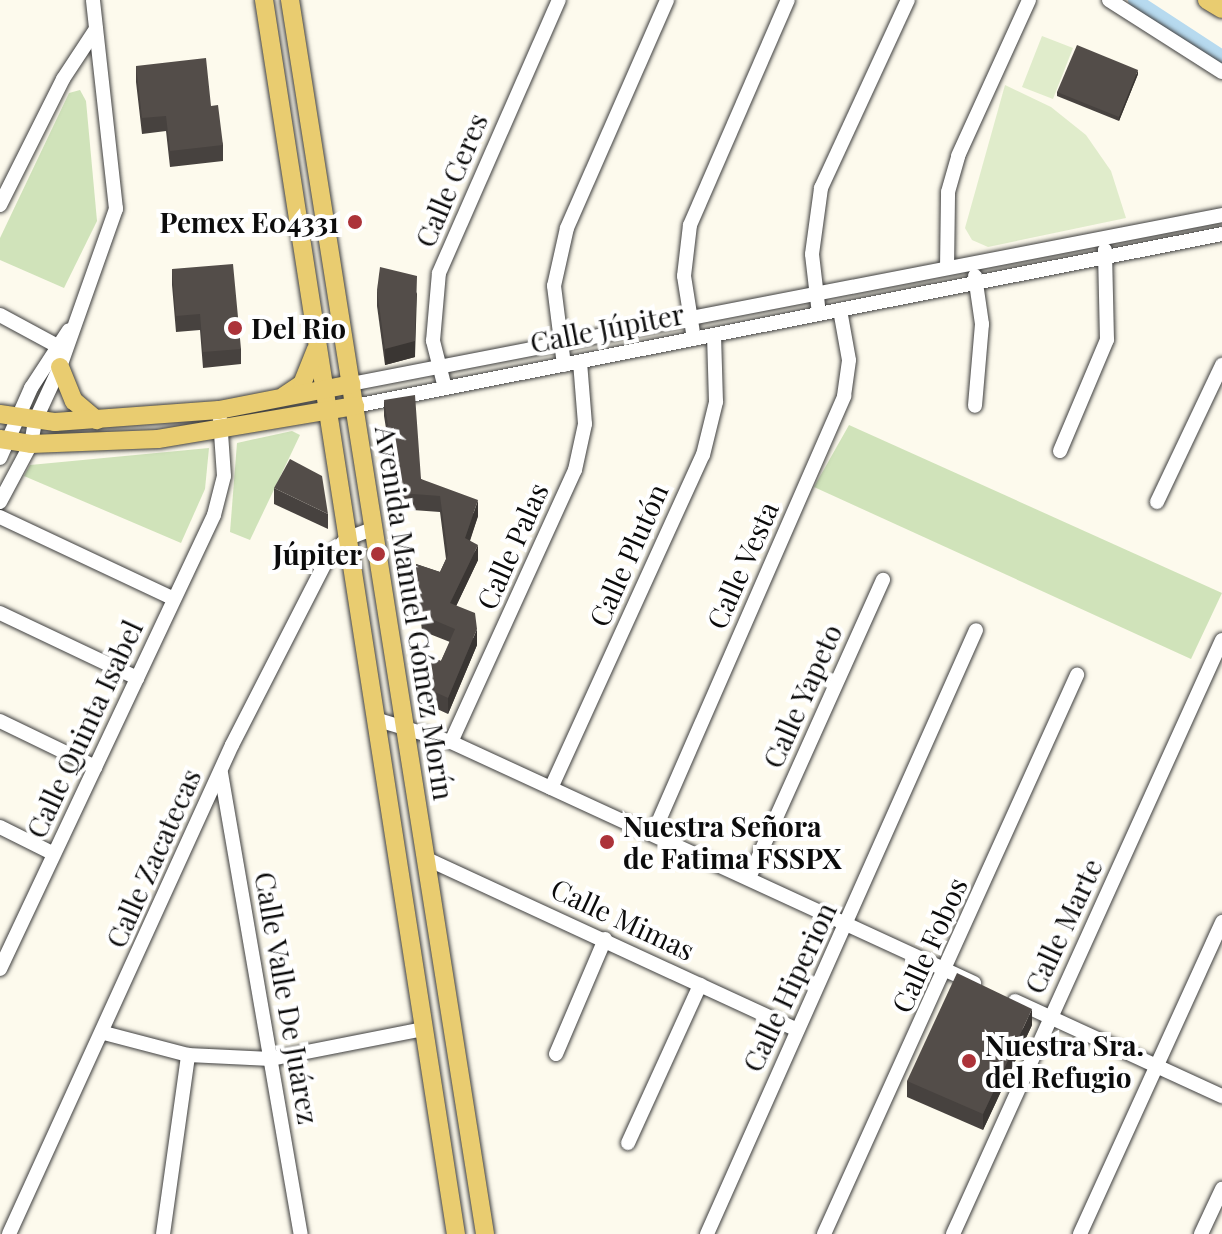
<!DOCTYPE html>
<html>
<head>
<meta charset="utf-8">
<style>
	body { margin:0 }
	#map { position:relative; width:1222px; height:1234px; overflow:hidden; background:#fdfaed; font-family:"Playfair Display",serif }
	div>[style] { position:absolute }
	.green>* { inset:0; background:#d0e3ba }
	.pitch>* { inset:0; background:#e0eccb }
	.canal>* { height:14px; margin:-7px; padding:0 7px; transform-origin:7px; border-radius:7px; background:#b7daef }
	.roads { filter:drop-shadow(0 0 2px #3f3f3f) drop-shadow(0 0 2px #3f3f3f) }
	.minor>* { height:14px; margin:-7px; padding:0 7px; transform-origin:7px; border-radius:7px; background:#fff }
	.major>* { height:18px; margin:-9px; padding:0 9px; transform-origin:9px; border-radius:9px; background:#e9cc70 }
	.wall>* { inset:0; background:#47423f }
	.shaded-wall>* { inset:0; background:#3a3633 }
	.building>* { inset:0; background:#534d49 }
	.dots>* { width:22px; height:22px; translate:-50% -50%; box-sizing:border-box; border:4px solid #fff; border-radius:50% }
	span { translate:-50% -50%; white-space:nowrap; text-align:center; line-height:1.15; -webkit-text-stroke:8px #fff; paint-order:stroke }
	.street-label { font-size:28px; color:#0c0c0c }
	.poi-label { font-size:28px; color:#0c0c0c; font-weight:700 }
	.right { translate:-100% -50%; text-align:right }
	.left { translate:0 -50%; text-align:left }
</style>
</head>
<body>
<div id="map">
	<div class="green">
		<i style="clip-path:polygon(80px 90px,86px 101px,97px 221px,64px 288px,0 260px,0 238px,69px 93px)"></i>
		<i style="clip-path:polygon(849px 425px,1222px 593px,1191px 659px,814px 487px)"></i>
		<i style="clip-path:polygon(292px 431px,300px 435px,250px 540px,230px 532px,237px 443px)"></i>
		<i style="clip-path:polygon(209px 448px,205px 489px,181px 543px,24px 476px,30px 465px)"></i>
	</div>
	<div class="pitch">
		<i style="clip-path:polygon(1042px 36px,1073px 48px,1053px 99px,1022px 87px)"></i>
		<i style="clip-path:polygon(1005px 85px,1051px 107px,1086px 135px,1111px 171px,1126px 218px,988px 247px,972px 240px,965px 228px)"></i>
	</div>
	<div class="canal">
		<i style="left:1135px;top:0;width:104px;rotate:33.2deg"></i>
	</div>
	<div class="roads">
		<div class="minor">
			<i style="left:1109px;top:0;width:134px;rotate:32.5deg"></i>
			<i style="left:0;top:205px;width:141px;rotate:-63.4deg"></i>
			<i style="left:63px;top:79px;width:60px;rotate:-56.6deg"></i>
			<i style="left:947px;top:268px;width:76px;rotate:-89.2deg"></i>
			<i style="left:948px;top:192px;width:37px;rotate:-74deg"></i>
			<i style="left:958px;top:156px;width:171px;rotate:-65.5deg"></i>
			<i style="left:975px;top:276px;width:49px;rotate:81.7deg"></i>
			<i style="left:982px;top:324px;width:82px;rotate:94.9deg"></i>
			<i style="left:819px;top:314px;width:60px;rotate:-96.7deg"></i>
			<i style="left:812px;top:254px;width:67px;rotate:-82.2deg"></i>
			<i style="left:821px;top:188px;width:207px;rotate:-65.2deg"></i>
			<i style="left:0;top:315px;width:72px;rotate:28.4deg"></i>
			<i style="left:694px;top:339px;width:64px;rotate:-99deg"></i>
			<i style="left:684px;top:276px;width:51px;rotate:-83.3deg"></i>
			<i style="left:690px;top:225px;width:245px;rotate:-66.5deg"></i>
			<i style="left:564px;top:365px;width:80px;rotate:-97.2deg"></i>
			<i style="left:554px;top:286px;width:59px;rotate:-77.4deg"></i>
			<i style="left:567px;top:228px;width:249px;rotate:-66.3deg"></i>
			<i style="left:351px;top:384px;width:887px;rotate:-10.98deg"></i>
			<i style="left:445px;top:388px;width:49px;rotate:-104.3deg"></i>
			<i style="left:433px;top:341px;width:68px;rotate:-85deg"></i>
			<i style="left:439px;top:273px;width:298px;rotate:-66.3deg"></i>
			<i style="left:355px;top:406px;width:884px;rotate:-11.22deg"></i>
			<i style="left:1060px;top:451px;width:121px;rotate:-67.1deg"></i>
			<i style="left:1107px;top:340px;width:90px;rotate:-91.3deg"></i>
			<i style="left:0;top:458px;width:77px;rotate:-66.1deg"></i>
			<i style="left:31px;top:388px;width:69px;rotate:-56.8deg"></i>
			<i style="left:0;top:502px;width:66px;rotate:-61.9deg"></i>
			<i style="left:31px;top:444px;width:23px;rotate:-80deg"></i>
			<i style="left:35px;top:421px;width:60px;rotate:-65.2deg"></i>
			<i style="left:60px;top:367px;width:168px;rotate:-70.5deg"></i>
			<i style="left:116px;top:209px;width:210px;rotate:-96.3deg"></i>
			<i style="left:1157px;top:502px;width:152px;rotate:-64.6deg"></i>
			<i style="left:0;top:517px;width:192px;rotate:25.2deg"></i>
			<i style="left:0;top:613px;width:152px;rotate:25.4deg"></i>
			<i style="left:375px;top:719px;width:79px;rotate:16.8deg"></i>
			<i style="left:451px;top:742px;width:576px;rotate:24.74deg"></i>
			<i style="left:0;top:721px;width:106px;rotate:25.8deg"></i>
			<i style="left:451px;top:742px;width:299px;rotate:-65.5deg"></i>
			<i style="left:575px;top:470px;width:47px;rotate:-77.7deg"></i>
			<i style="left:585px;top:424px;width:62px;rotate:-94.6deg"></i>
			<i style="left:221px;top:773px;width:468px;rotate:80.2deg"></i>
			<i style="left:551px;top:788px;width:366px;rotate:-65.5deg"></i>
			<i style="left:703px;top:455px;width:55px;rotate:-76.2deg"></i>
			<i style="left:716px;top:402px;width:66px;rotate:-91.7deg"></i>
			<i style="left:0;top:827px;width:60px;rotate:26.6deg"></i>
			<i style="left:653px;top:834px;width:478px;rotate:-66.4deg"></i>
			<i style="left:844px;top:396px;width:36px;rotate:-82deg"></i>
			<i style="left:849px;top:360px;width:51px;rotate:-100.2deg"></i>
			<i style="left:425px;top:858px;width:410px;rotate:24.8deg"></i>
			<i style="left:749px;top:878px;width:327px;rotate:-65.8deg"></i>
			<i style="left:0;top:969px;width:502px;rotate:-64.76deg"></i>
			<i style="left:214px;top:515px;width:40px;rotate:-75.6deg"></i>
			<i style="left:224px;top:476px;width:57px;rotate:-94deg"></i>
			<i style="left:1015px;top:1001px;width:228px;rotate:24.7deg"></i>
			<i style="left:104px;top:1033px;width:87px;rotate:14.7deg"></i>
			<i style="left:188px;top:1055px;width:83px;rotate:2.8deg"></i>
			<i style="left:271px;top:1059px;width:156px;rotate:-11.1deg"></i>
			<i style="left:556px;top:1054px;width:125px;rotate:-66.9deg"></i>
			<i style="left:628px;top:1143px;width:174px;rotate:-65.5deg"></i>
			<i style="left:9px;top:1234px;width:537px;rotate:-65.49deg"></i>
			<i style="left:232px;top:745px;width:209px;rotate:-62.9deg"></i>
			<i style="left:327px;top:559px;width:28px;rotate:-46deg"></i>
			<i style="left:346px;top:539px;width:30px;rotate:-21deg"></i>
			<i style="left:163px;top:1234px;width:181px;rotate:-82deg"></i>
			<i style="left:707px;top:1234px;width:661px;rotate:-65.99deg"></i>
			<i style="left:824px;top:1234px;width:614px;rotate:-65.65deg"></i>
			<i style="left:953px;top:1234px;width:652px;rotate:-65.64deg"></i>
			<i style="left:1080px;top:1234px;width:343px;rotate:-65.5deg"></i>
			<i style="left:1201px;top:1234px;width:50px;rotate:-65deg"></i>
		</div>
		<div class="major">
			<i style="left:264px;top:0;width:1249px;rotate:81.16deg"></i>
			<i style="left:290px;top:0;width:1249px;rotate:81.02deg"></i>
			<i style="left:1207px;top:0;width:17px;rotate:31deg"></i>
			<i style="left:60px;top:367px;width:37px;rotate:68deg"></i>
			<i style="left:74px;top:401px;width:30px;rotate:40deg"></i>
			<i style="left:284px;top:396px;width:22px;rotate:-34deg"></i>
			<i style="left:302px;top:384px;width:37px;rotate:-68deg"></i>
			<i style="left:0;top:414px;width:56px;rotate:8.3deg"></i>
			<i style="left:55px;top:422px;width:164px;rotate:-4.2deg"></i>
			<i style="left:219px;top:410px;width:135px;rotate:-11.1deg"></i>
			<i style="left:0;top:439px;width:31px;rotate:9deg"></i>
			<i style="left:31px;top:444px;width:127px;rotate:-2.3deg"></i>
			<i style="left:158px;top:439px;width:200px;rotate:-9.5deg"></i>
		</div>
	</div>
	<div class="wall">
		<i style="clip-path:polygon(136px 66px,211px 106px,223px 145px,223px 161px,170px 167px,166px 131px,142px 134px,136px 82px)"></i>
		<i style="clip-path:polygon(1138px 74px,1119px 121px,1057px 96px,1057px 92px)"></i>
		<i style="clip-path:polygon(172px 269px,241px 349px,241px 364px,203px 368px,200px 330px,176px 332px,172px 285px)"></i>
		<i style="clip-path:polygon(377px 290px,415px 357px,385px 365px,377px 306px)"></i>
		<i style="clip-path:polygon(384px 400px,421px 479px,478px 516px,470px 541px,478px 560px,456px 606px,477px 645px,448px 714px,435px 708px,428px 672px,428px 656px,441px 661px,450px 642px,422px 631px,416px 580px,416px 564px,440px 572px,446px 559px,440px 512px,399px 509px,384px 416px)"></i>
		<i style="clip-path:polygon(274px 488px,328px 514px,328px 529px,274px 504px)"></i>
		<i style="clip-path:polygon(1032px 1025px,983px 1130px,907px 1097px,907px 1081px)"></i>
	</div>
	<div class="shaded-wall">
		<i style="clip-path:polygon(1138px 70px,1138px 74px,1119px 121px,1119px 117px)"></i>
		<i style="clip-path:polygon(417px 292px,415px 357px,385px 365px,385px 349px)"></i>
		<i style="clip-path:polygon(478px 500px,478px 516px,465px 554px,465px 538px)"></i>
		<i style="clip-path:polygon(478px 545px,478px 560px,450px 619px,450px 603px)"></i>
		<i style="clip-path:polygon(477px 629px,477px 645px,448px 714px,448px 698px)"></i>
		<i style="clip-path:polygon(1032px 1009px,1032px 1025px,983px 1130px,983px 1114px)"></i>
	</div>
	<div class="building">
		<i style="clip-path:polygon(1077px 45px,1138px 70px,1119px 117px,1057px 92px)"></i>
		<i style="clip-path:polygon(206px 58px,211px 106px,218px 105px,223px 145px,170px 151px,166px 116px,142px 118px,136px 66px)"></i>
		<i style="clip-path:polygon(233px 264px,241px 349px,203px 352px,200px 314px,176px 316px,172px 269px)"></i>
		<i style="clip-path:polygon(380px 267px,417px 276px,415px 341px,385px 349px,377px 290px)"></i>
		<i style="clip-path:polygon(415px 395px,421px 479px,478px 500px,465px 538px,478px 545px,450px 603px,475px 613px,477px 629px,448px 698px,435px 692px,428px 656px,441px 661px,455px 629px,422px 615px,416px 564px,440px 572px,448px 555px,440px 496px,399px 493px,384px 400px)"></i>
		<i style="clip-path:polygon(290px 459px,322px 476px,328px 514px,274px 488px)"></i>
		<i style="clip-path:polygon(957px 973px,1032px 1009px,983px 1114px,907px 1081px)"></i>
	</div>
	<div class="dots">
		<i style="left:355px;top:222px;background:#ac3339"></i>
		<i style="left:235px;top:328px;background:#ac3339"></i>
		<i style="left:378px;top:554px;background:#ac3339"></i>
		<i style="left:607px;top:842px;background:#ac3339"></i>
		<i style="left:969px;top:1061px;background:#ac3339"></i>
	</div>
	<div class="street-label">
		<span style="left:451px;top:180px;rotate:-67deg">Calle Ceres</span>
		<span style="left:607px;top:328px;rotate:-11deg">Calle Júpiter</span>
		<span style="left:512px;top:546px;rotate:-66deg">Calle Palas</span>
		<span style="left:628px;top:555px;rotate:-66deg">Calle Plutón</span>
		<span style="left:742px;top:565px;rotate:-66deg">Calle Vesta</span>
		<span style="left:415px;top:613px;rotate:81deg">Avenida Manuel Gómez Morín</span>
		<span style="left:802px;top:696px;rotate:-66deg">Calle Yapeto</span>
		<span style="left:84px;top:729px;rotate:-65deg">Calle Quinta Isabel</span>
		<span style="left:153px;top:858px;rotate:-66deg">Calle Zacatecas</span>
		<span style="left:623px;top:919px;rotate:25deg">Calle Mimas</span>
		<span style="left:1063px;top:926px;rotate:-65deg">Calle Marte</span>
		<span style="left:929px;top:945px;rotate:-66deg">Calle Fobos</span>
		<span style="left:789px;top:987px;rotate:-65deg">Calle Hiperion</span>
		<span style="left:287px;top:998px;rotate:80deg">Calle Valle De Juárez</span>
	</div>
	<div class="poi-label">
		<span class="right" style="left:339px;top:222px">Pemex E04331</span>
		<span class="left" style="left:251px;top:328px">Del Rio</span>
		<span class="right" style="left:362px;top:554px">Júpiter</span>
		<span class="left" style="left:623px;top:842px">Nuestra Señora<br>de Fatima FSSPX</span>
		<span class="left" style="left:985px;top:1061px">Nuestra Sra.<br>del Refugio</span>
	</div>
</div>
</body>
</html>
